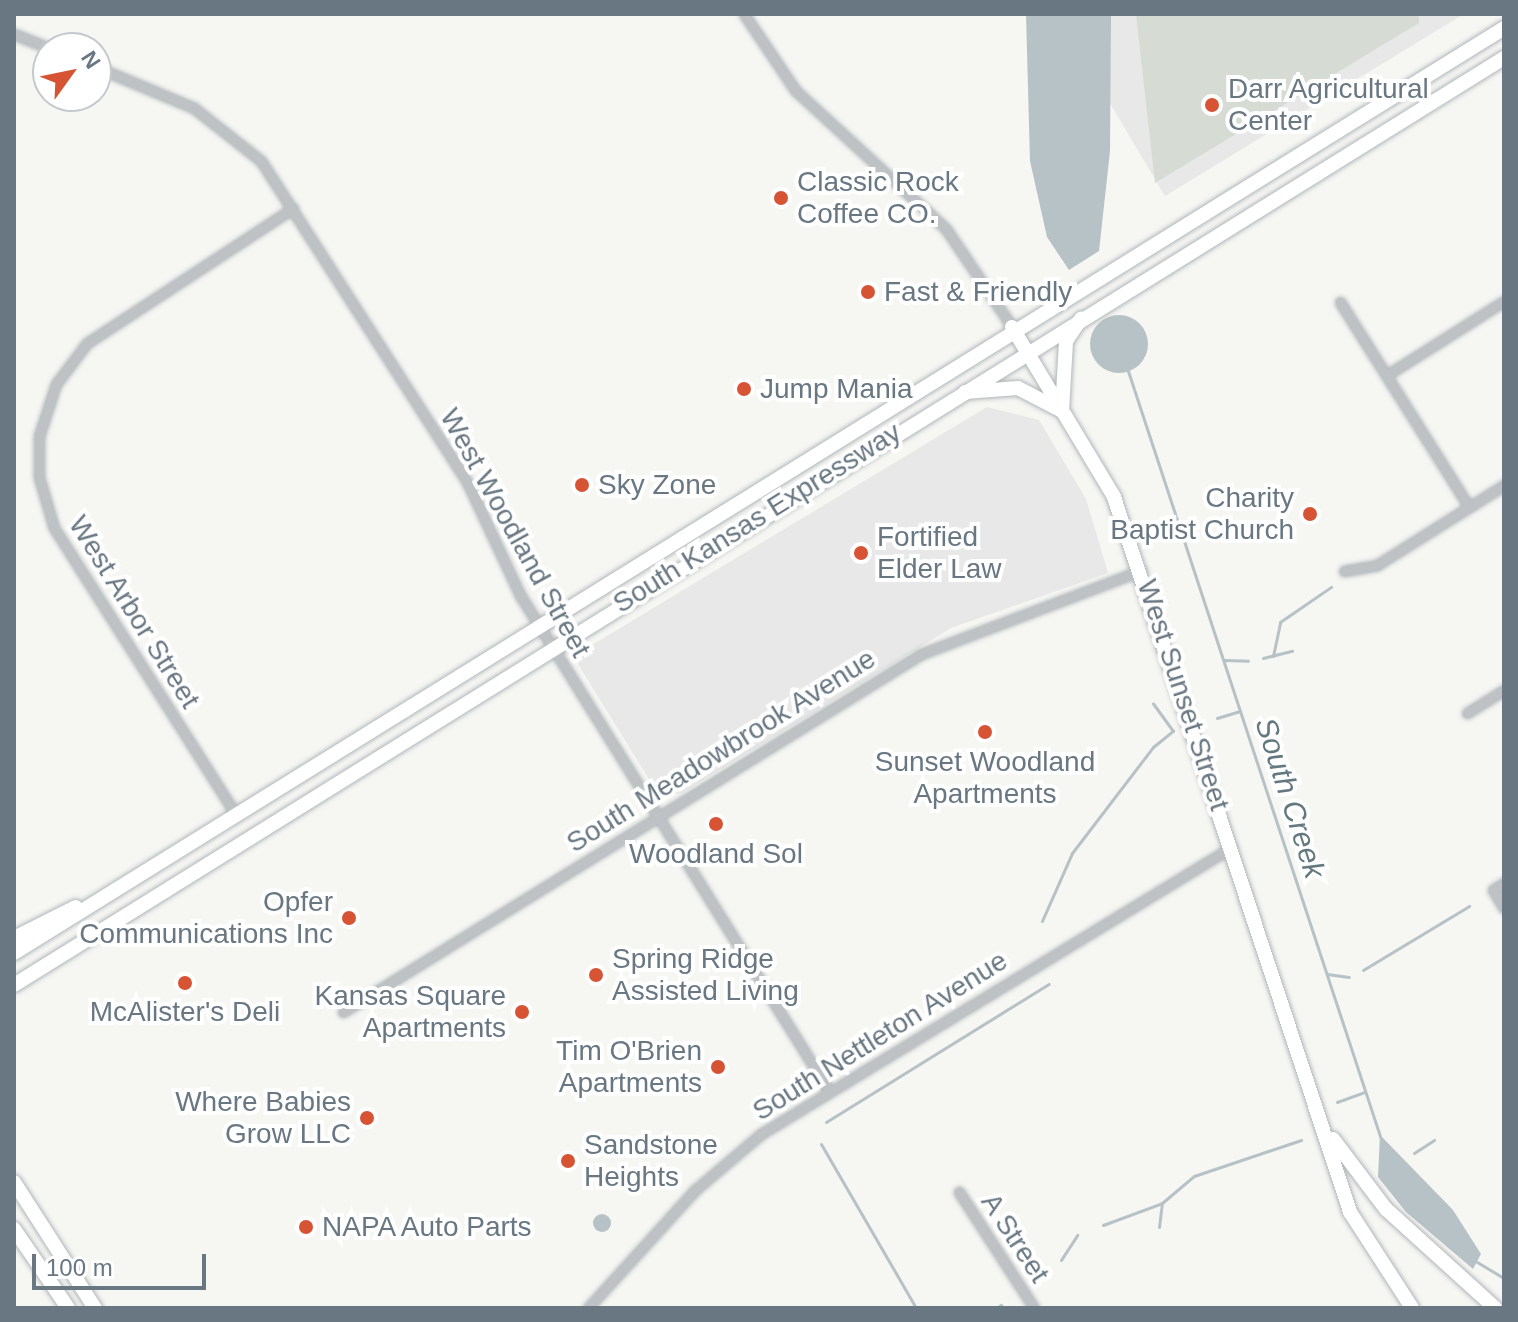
<!DOCTYPE html>
<html>
<head>
<meta charset="utf-8">
<style>
	body { margin:0 }
	#map { position:relative; width:1518px; height:1322px; overflow:hidden; background:#f6f6f3; font-family:Arial,sans-serif }
	div>[style] { position:absolute }
	.built>* { inset:0; background:#e7e8e7 }
	.green>* { inset:0; background:#d6dbd3 }
	.water>* { inset:0; background:#b6c2c5 }
	.round { border-radius:50% }
	.stream>* { height:3px; margin:-1.5px; padding:0 1.5px; transform-origin:1.5px; border-radius:1.5px; background:#b6c2c5 }
	.roads { filter:drop-shadow(0 0 2px #b0b6ba) drop-shadow(0 0 2px #b0b6ba) }
	.minor>* { height:9px; margin:-4.5px; padding:0 4.5px; transform-origin:4.5px; border-radius:4.5px; background:#bec2c5 }
	.secondary>* { height:14px; margin:-7px; padding:0 7px; transform-origin:7px; border-radius:7px; background:#fff }
	.primary>* { height:14px; margin:-7px; padding:0 7px; transform-origin:7px; border-radius:7px; background:#fff }
	.dots>* { width:22px; height:22px; translate:-50% -50%; box-sizing:border-box; border:4px solid #fff; border-radius:50% }
	span { translate:-50% -50%; white-space:nowrap; text-align:center; line-height:1.15; -webkit-text-stroke:8px #fff; paint-order:stroke }
	.poi-label { font-size:28px; color:#687782 }
	.left { translate:0 -50%; text-align:left }
	.right { translate:-100% -50%; text-align:right }
	.street-label { font-size:28px; color:#687782 }
	.water-label { font-size:30px; color:#63787f; font-style:italic }
	.frame { position:absolute; inset:0; border:16px solid #687782; pointer-events:none }
	.north { position:absolute; left:32px; top:32px; width:80px; height:80px; box-sizing:border-box; background:#fff; border:2px solid #c3c9cd; border-radius:50%; rotate:57deg; font-size:22px; font-weight:700; line-height:32px; text-align:center; color:#687782 }
	.north::after { content:''; display:block; margin:auto; width:28px; height:36px; background:#d65334; clip-path:polygon(50% 0,100% 100%,50% 72%,0 100%) }
	.scale { position:absolute; left:32px; top:1254px; width:174px; height:36px; box-sizing:border-box; border:4px solid #687782; border-top:0; padding-left:10px; font-size:24px; line-height:28px; white-space:nowrap; color:#687782; -webkit-text-stroke:6px #fff; paint-order:stroke }
</style>
</head>
<body>
<div id="map">
	<div class="built">
		<i style="clip-path:polygon(1057px 14px,1464px 14px,1165px 196px)"></i>
		<i style="clip-path:polygon(987px 407px,1039px 420px,1086px 499px,1108px 573px,951px 628px,682px 793px,660px 797px,578px 664px,587px 648px)"></i>
	</div>
	<div class="green">
		<i style="clip-path:polygon(1136px 14px,1419px 14px,1419px 23px,1155px 183px)"></i>
	</div>
	<div class="water">
		<i style="clip-path:polygon(1026px 14px,1111px 14px,1110px 151px,1099px 251px,1069px 270px,1047px 237px,1030px 161px)"></i>
		<i class="round" style="left:1090px;top:315px;width:58px;height:58px"></i>
		<i style="clip-path:polygon(1380px 1135px,1453px 1210px,1481px 1254px,1473px 1269px,1406px 1212px,1378px 1177px)"></i>
		<i class="round" style="left:593px;top:1214px;width:18px;height:18px"></i>
	</div>
	<div class="stream">
		<i style="left:1128px;top:371px;width:809px;rotate:71.77deg"></i>
		<i style="left:1273px;top:656px;width:35px;rotate:-78deg"></i>
		<i style="left:1280px;top:622px;width:62px;rotate:-34.5deg"></i>
		<i style="left:1263px;top:658px;width:30px;rotate:-14deg"></i>
		<i style="left:1225px;top:660px;width:23px;rotate:2deg"></i>
		<i style="left:1217px;top:718px;width:24px;rotate:-17deg"></i>
		<i style="left:1042px;top:921px;width:74px;rotate:-66.2deg"></i>
		<i style="left:1072px;top:853px;width:133px;rotate:-52.6deg"></i>
		<i style="left:1153px;top:747px;width:26px;rotate:-39deg"></i>
		<i style="left:1173px;top:731px;width:34px;rotate:-126deg"></i>
		<i style="left:1363px;top:970px;width:124px;rotate:-31.1deg"></i>
		<i style="left:1327px;top:974px;width:22px;rotate:8deg"></i>
		<i style="left:1337px;top:1102px;width:29px;rotate:-20deg"></i>
		<i style="left:826px;top:1122px;width:262px;rotate:-31.8deg"></i>
		<i style="left:821px;top:1144px;width:190px;rotate:59.9deg"></i>
		<i style="left:1414px;top:1153px;width:24px;rotate:-33deg"></i>
		<i style="left:1103px;top:1225px;width:63px;rotate:-20.4deg"></i>
		<i style="left:1162px;top:1203px;width:42px;rotate:-40.2deg"></i>
		<i style="left:1194px;top:1176px;width:113px;rotate:-18.6deg"></i>
		<i style="left:1159px;top:1227px;width:23px;rotate:-83deg"></i>
		<i style="left:1061px;top:1260px;width:30px;rotate:-57deg"></i>
		<i style="left:1477px;top:1262px;width:31px;rotate:31deg"></i>
		<i style="left:996px;top:1308px;width:6px;rotate:-31deg"></i>
	</div>
	<div class="roads">
		<div class="minor">
			<i style="left:744px;top:14px;width:92px;rotate:56.1deg"></i>
			<i style="left:795px;top:90px;width:205px;rotate:42.6deg"></i>
			<i style="left:946px;top:229px;width:118px;rotate:56deg"></i>
			<i style="left:14px;top:34px;width:38px;rotate:22deg"></i>
			<i style="left:96px;top:67px;width:106px;rotate:22.7deg"></i>
			<i style="left:194px;top:108px;width:85px;rotate:38.3deg"></i>
			<i style="left:261px;top:161px;width:384px;rotate:57.3deg"></i>
			<i style="left:468px;top:484px;width:123px;rotate:64.9deg"></i>
			<i style="left:520px;top:595px;width:584px;rotate:58.08deg"></i>
			<i style="left:1340px;top:302px;width:242px;rotate:57.8deg"></i>
			<i style="left:1387px;top:375px;width:138px;rotate:-32.3deg"></i>
			<i style="left:1344px;top:571px;width:34px;rotate:-10deg"></i>
			<i style="left:1377px;top:565px;width:150px;rotate:-32.2deg"></i>
			<i style="left:1467px;top:713px;width:44px;rotate:-31.9deg"></i>
			<i style="left:235px;top:813px;width:338px;rotate:-122.4deg"></i>
			<i style="left:54px;top:528px;width:53px;rotate:-106.4deg"></i>
			<i style="left:39px;top:477px;width:41px;rotate:-90deg"></i>
			<i style="left:39px;top:436px;width:55px;rotate:-71.9deg"></i>
			<i style="left:56px;top:384px;width:51px;rotate:-52.9deg"></i>
			<i style="left:87px;top:343px;width:246px;rotate:-33.2deg"></i>
			<i style="left:1504px;top:883px;width:13px;rotate:148deg"></i>
			<i style="left:1493px;top:890px;width:21px;rotate:59deg"></i>
			<i style="left:343px;top:1012px;width:680px;rotate:-31.77deg"></i>
			<i style="left:921px;top:654px;width:236px;rotate:-20.8deg"></i>
			<i style="left:959px;top:1192px;width:138px;rotate:57.1deg"></i>
			<i style="left:588px;top:1308px;width:158px;rotate:-47.8deg"></i>
			<i style="left:694px;top:1191px;width:88px;rotate:-40.4deg"></i>
			<i style="left:761px;top:1134px;width:552px;rotate:-31.36deg"></i>
		</div>
		<div class="secondary">
			<i style="left:1012px;top:327px;width:198px;rotate:59deg"></i>
			<i style="left:1114px;top:497px;width:753px;rotate:71.73deg"></i>
			<i style="left:1350px;top:1212px;width:114px;rotate:57.1deg"></i>
			<i style="left:1333px;top:1139px;width:88px;rotate:52.9deg"></i>
			<i style="left:1386px;top:1209px;width:147px;rotate:42.2deg"></i>
		</div>
		<div class="primary">
			<i style="left:965px;top:392px;width:53px;rotate:-4.3deg"></i>
			<i style="left:1018px;top:388px;width:50px;rotate:27.6deg"></i>
			<i style="left:1062px;top:411px;width:70px;rotate:-86.7deg"></i>
			<i style="left:1066px;top:341px;width:27px;rotate:-56deg"></i>
			<i style="left:14px;top:938px;width:69px;rotate:-26.6deg"></i>
			<i style="left:14px;top:953px;width:1754px;rotate:-31.83deg"></i>
			<i style="left:14px;top:985px;width:1755px;rotate:-31.89deg"></i>
			<i style="left:14px;top:1182px;width:150px;rotate:57.3deg"></i>
			<i style="left:14px;top:1229px;width:96px;rotate:55.6deg"></i>
		</div>
	</div>
	<div class="dots">
		<i style="left:1212px;top:105px;background:#d65334"></i>
		<i style="left:781px;top:198px;background:#d65334"></i>
		<i style="left:868px;top:292px;background:#d65334"></i>
		<i style="left:744px;top:389px;background:#d65334"></i>
		<i style="left:582px;top:485px;background:#d65334"></i>
		<i style="left:1310px;top:514px;background:#d65334"></i>
		<i style="left:861px;top:553px;background:#d65334"></i>
		<i style="left:985px;top:732px;background:#d65334"></i>
		<i style="left:716px;top:824px;background:#d65334"></i>
		<i style="left:349px;top:918px;background:#d65334"></i>
		<i style="left:596px;top:975px;background:#d65334"></i>
		<i style="left:185px;top:983px;background:#d65334"></i>
		<i style="left:522px;top:1012px;background:#d65334"></i>
		<i style="left:718px;top:1067px;background:#d65334"></i>
		<i style="left:367px;top:1118px;background:#d65334"></i>
		<i style="left:568px;top:1161px;background:#d65334"></i>
		<i style="left:306px;top:1227px;background:#d65334"></i>
	</div>
	<div class="poi-label">
		<span class="left" style="left:1228px;top:105px">Darr Agricultural<br>Center</span>
		<span class="left" style="left:797px;top:198px">Classic Rock<br>Coffee CO.</span>
		<span class="left" style="left:884px;top:292px">Fast &amp; Friendly</span>
		<span class="left" style="left:760px;top:389px">Jump Mania</span>
		<span class="left" style="left:598px;top:485px">Sky Zone</span>
		<span class="right" style="left:1294px;top:514px">Charity<br>Baptist Church</span>
		<span class="left" style="left:877px;top:553px">Fortified<br>Elder Law</span>
		<span style="left:985px;top:778px">Sunset Woodland<br>Apartments</span>
		<span style="left:716px;top:854px">Woodland Sol</span>
		<span class="right" style="left:333px;top:918px">Opfer<br>Communications Inc</span>
		<span class="left" style="left:612px;top:975px">Spring Ridge<br>Assisted Living</span>
		<span class="right" style="left:506px;top:1012px">Kansas Square<br>Apartments</span>
		<span style="left:185px;top:1012px">McAlister's Deli</span>
		<span class="right" style="left:702px;top:1067px">Tim O'Brien<br>Apartments</span>
		<span class="right" style="left:351px;top:1118px">Where Babies<br>Grow LLC</span>
		<span class="left" style="left:584px;top:1161px">Sandstone<br>Heights</span>
		<span class="left" style="left:322px;top:1227px">NAPA Auto Parts</span>
	</div>
	<div class="street-label">
		<span style="left:757px;top:518px;rotate:-32deg">South Kansas Expressway</span>
		<span style="left:515px;top:533px;rotate:61deg">West Woodland Street</span>
		<span style="left:134px;top:612px;rotate:58deg">West Arbor Street</span>
		<span style="left:1183px;top:695px;rotate:72deg">West Sunset Street</span>
		<span style="left:721px;top:751px;rotate:-32deg">South Meadowbrook Avenue</span>
		<span style="left:880px;top:1036px;rotate:-32deg">South Nettleton Avenue</span>
		<span style="left:1015px;top:1238px;rotate:57deg">A Street</span>
	</div>
	<div class="water-label">
		<span style="left:1290px;top:798px;rotate:72deg">South Creek</span>
	</div>
	<div class="frame"></div>
	<div class="north">N</div>
	<div class="scale">100 m</div>
</div>
</body>
</html>
